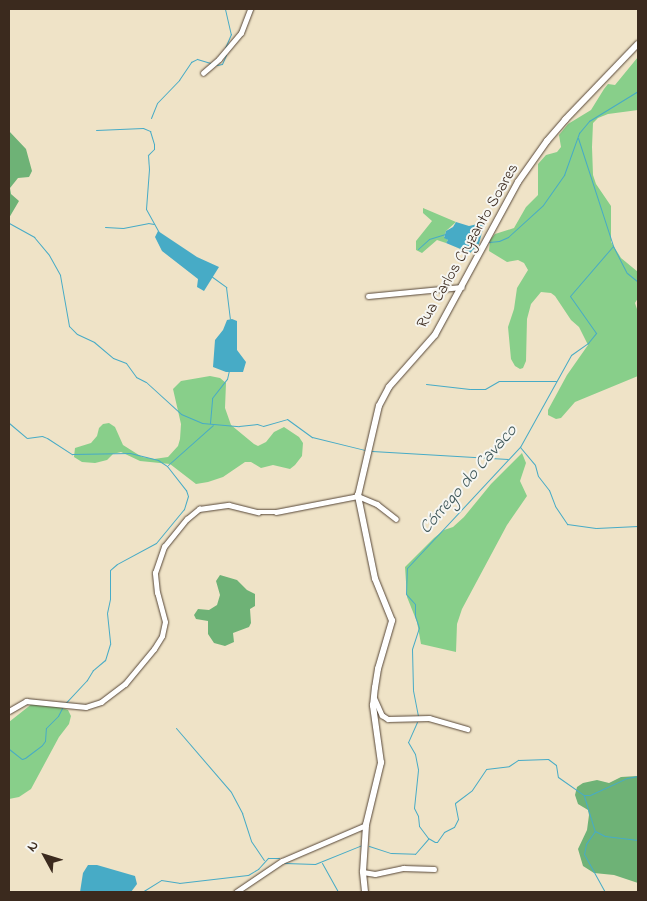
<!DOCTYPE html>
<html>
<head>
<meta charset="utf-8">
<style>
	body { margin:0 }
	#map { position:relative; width:647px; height:901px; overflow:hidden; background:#efe3c7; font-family:"Indie Flower",sans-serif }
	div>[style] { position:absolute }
	.green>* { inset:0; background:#88cf8a }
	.forest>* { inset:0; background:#6eb276 }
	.water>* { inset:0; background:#47abc6 }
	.stream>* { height:1px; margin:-0.5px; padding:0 0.5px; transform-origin:0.5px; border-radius:0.5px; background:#47abc6 }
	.roads { filter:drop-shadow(0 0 1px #564637) drop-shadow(0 0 1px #564637) }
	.minor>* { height:4.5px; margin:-2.25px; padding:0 2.25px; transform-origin:2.25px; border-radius:2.25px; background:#fff }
	.tertiary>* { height:5.5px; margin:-2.75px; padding:0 2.75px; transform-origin:2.75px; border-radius:2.75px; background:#fff }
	span { translate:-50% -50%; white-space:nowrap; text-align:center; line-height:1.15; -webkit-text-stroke:4px #f6f6f2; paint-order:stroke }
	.street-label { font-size:16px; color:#3b2a1e }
	.water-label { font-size:18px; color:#3f5759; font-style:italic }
	.frame { position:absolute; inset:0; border:10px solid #3b2a1e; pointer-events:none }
	.north { position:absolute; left:20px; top:831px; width:50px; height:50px; -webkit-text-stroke:4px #f6f6f2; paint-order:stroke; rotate:309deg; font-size:14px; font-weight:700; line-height:20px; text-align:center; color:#3b2a1e }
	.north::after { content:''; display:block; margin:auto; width:18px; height:22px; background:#3b2a1e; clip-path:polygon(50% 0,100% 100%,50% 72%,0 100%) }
</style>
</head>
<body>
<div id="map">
	<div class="green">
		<i style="clip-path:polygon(638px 57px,638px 110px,608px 114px,598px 118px,593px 123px,592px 147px,593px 175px,596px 184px,611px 206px,611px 242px,621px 258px,638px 272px,638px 298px,635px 303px,638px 312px,638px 376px,575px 402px,561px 418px,556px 419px,548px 415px,548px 410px,567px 375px,588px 345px,579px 327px,571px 320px,555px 296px,551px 293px,541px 292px,531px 304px,527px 319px,526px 361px,523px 368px,520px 369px,515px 366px,511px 359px,508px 327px,514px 309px,517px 288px,528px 270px,524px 263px,518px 260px,507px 262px,489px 251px,490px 240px,495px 234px,514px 228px,526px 207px,538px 195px,538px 164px,546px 155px,557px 152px,561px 147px,559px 135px,568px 124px,591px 110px,604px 89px,608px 84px,615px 85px)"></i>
		<i style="clip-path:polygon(423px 208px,456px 222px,446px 231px,444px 237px,448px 240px,446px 243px,437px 240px,422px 253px,416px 250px,416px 241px,432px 221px,423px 213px)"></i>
		<i style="clip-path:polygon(210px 376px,220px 378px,226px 383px,225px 408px,231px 425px,254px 444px,258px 446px,266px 442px,274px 432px,284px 427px,299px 437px,303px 443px,302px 456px,295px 465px,290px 469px,273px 465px,261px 468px,251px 462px,245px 462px,223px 477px,208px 482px,196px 484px,170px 464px,140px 461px,121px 452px,113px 454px,107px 460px,95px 463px,82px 462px,74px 457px,75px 448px,91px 443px,97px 436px,99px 428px,103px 424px,109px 423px,115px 427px,123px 445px,142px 457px,154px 459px,168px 457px,178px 446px,180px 439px,181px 424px,173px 389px,181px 381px)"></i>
		<i style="clip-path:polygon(522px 453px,526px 463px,520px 481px,527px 496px,507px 525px,462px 609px,457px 624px,456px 652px,421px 644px,417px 622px,407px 597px,405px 567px,434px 538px,444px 530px,453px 527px,464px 517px,491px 484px)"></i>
		<i style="clip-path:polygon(33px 703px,48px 703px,68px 710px,71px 716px,69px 724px,59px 737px,31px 789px,19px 797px,9px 799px,9px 722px)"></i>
	</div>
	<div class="forest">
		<i style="clip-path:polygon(9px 131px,26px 149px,32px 171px,29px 177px,18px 178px,10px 188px,11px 194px,19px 201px,9px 218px)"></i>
		<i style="clip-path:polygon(220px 575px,237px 580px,247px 590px,255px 594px,255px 606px,250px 609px,251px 623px,249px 627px,233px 633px,234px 642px,225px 646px,214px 643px,208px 634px,208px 621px,196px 619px,194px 615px,198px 609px,209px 610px,217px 605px,220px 595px,216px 581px)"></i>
		<i style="clip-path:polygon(638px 776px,638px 883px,614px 875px,594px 873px,583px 866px,578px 849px,587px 830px,589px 815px,588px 810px,578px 804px,575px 795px,577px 787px,583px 783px,597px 780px,609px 783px,621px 777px)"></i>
	</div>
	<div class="water">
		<i style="clip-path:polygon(456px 222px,469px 226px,482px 223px,484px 225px,479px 244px,470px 253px,446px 243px,448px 240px,444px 238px,446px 231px,453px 227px)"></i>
		<i style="clip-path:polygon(158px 231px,197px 257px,219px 267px,204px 291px,197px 287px,198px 279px,162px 251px,155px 237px)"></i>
		<i style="clip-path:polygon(232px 319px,237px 321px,237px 350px,246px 362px,243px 372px,226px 372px,213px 367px,215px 340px,223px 330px,227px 320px)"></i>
		<i style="clip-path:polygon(88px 865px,97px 865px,135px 876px,137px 884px,131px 892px,80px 892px,83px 873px)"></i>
	</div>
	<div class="stream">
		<i style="left:225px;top:9px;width:26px;rotate:77deg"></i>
		<i style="left:231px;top:34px;width:15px;rotate:113deg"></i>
		<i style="left:217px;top:65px;width:5px;rotate:-11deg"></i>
		<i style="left:222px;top:64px;width:10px;rotate:-66deg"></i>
		<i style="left:151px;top:118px;width:16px;rotate:-68deg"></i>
		<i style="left:157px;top:103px;width:32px;rotate:-46deg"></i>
		<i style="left:179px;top:80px;width:22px;rotate:-56deg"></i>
		<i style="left:191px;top:62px;width:7px;rotate:-27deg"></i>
		<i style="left:197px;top:59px;width:14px;rotate:17deg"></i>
		<i style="left:96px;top:130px;width:47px;rotate:-2.4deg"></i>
		<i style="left:143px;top:128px;width:8px;rotate:23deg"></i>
		<i style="left:150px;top:131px;width:14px;rotate:73deg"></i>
		<i style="left:154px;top:144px;width:5px;rotate:90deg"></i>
		<i style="left:154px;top:149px;width:8px;rotate:135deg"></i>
		<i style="left:148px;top:155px;width:14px;rotate:86deg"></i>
		<i style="left:149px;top:169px;width:40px;rotate:94.3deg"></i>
		<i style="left:146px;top:209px;width:26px;rotate:61deg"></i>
		<i style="left:578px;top:138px;width:114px;rotate:72deg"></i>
		<i style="left:613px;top:246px;width:30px;rotate:63deg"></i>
		<i style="left:627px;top:273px;width:14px;rotate:39deg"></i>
		<i style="left:9px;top:223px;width:29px;rotate:29deg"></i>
		<i style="left:34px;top:237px;width:23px;rotate:50deg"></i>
		<i style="left:49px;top:255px;width:23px;rotate:61deg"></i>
		<i style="left:60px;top:275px;width:52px;rotate:80deg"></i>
		<i style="left:69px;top:326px;width:11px;rotate:45deg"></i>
		<i style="left:77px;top:334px;width:19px;rotate:25deg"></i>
		<i style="left:94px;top:342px;width:25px;rotate:40deg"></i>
		<i style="left:113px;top:358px;width:14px;rotate:21deg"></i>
		<i style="left:126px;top:363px;width:17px;rotate:54deg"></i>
		<i style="left:136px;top:377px;width:11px;rotate:27deg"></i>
		<i style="left:146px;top:382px;width:47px;rotate:42.4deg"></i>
		<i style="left:181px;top:414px;width:23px;rotate:23deg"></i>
		<i style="left:202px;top:423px;width:37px;rotate:5deg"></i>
		<i style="left:239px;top:426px;width:18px;rotate:-6deg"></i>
		<i style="left:257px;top:424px;width:6px;rotate:18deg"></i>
		<i style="left:263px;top:426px;width:25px;rotate:-16deg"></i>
		<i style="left:287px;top:419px;width:31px;rotate:36deg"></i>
		<i style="left:312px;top:437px;width:55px;rotate:13.8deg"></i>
		<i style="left:105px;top:227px;width:18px;rotate:3deg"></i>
		<i style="left:123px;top:228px;width:25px;rotate:-11deg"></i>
		<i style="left:148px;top:223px;width:6px;rotate:9deg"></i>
		<i style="left:489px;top:242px;width:10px;rotate:-6deg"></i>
		<i style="left:499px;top:241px;width:10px;rotate:-24deg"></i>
		<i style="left:508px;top:237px;width:47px;rotate:-42.4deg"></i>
		<i style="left:543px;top:205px;width:37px;rotate:-55deg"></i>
		<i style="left:564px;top:175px;width:45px;rotate:-70.3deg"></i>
		<i style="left:579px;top:133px;width:16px;rotate:-50deg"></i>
		<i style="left:589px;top:121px;width:57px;rotate:-31.5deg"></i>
		<i style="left:418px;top:249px;width:15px;rotate:-42deg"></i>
		<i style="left:429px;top:239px;width:17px;rotate:-17deg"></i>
		<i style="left:211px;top:276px;width:19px;rotate:36deg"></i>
		<i style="left:226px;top:287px;width:32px;rotate:83deg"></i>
		<i style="left:426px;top:384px;width:44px;rotate:6.5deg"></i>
		<i style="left:470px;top:389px;width:15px"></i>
		<i style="left:485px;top:389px;width:16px;rotate:-30deg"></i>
		<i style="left:499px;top:381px;width:57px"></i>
		<i style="left:9px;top:423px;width:23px;rotate:40deg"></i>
		<i style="left:27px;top:438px;width:15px;rotate:-8deg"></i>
		<i style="left:42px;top:436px;width:5px;rotate:22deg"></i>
		<i style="left:47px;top:438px;width:30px;rotate:33deg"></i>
		<i style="left:72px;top:454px;width:58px;rotate:-1deg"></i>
		<i style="left:130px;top:453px;width:29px;rotate:14deg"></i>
		<i style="left:158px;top:460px;width:11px;rotate:34deg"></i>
		<i style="left:167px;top:466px;width:31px;rotate:52deg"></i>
		<i style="left:186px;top:490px;width:6px;rotate:72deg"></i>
		<i style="left:188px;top:496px;width:14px;rotate:107deg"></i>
		<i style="left:184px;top:509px;width:44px;rotate:129.5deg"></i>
		<i style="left:156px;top:543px;width:44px;rotate:151.7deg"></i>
		<i style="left:117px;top:564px;width:9px;rotate:139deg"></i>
		<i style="left:110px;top:570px;width:29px;rotate:90deg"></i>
		<i style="left:110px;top:599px;width:14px;rotate:102deg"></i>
		<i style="left:107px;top:613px;width:31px;rotate:84deg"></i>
		<i style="left:110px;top:644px;width:17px;rotate:107deg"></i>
		<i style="left:105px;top:660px;width:16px;rotate:140deg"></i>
		<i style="left:93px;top:670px;width:12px;rotate:121deg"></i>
		<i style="left:87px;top:680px;width:33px;rotate:133deg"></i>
		<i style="left:210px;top:423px;width:25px;rotate:-85deg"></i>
		<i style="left:212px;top:398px;width:24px;rotate:-52deg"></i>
		<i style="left:227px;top:379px;width:9px;rotate:-77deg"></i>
		<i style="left:520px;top:447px;width:23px;rotate:50deg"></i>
		<i style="left:535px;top:465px;width:11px;rotate:75deg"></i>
		<i style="left:538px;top:476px;width:18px;rotate:52deg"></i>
		<i style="left:549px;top:490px;width:17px;rotate:69deg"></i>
		<i style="left:555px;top:506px;width:22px;rotate:56deg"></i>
		<i style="left:567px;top:524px;width:29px;rotate:8deg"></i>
		<i style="left:596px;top:528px;width:42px;rotate:-2.7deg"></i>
		<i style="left:372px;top:451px;width:136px;rotate:3.4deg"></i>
		<i style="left:168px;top:465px;width:60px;rotate:-41.6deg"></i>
		<i style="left:418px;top:716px;width:26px;rotate:-101deg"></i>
		<i style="left:413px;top:690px;width:41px;rotate:-91.4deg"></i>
		<i style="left:412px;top:649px;width:22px;rotate:-72deg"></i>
		<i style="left:419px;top:628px;width:13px;rotate:-108deg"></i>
		<i style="left:415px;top:616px;width:12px;rotate:-90deg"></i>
		<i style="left:415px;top:604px;width:13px;rotate:-132deg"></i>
		<i style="left:406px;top:594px;width:26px;rotate:-88deg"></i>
		<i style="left:407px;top:568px;width:166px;rotate:-47deg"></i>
		<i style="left:520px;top:447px;width:105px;rotate:-61deg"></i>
		<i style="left:571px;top:355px;width:21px;rotate:-35deg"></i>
		<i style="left:588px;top:343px;width:13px;rotate:-51deg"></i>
		<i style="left:596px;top:333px;width:45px;rotate:-125.1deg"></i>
		<i style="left:570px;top:296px;width:66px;rotate:-49.3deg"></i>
		<i style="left:417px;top:722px;width:22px;rotate:114deg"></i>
		<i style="left:408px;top:742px;width:14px;rotate:60deg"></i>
		<i style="left:415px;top:754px;width:16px;rotate:79deg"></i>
		<i style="left:418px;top:770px;width:38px;rotate:96deg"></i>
		<i style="left:414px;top:808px;width:9px;rotate:63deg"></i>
		<i style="left:418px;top:816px;width:10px;rotate:84deg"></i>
		<i style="left:419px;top:826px;width:15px;rotate:53deg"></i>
		<i style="left:428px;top:838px;width:8px;rotate:30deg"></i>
		<i style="left:435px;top:842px;width:2px"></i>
		<i style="left:437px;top:842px;width:12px;rotate:-55deg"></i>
		<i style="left:444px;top:832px;width:11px;rotate:-27deg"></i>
		<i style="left:454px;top:827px;width:9px;rotate:-63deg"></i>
		<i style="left:458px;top:819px;width:16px;rotate:-101deg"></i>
		<i style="left:455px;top:803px;width:21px;rotate:-37deg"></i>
		<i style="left:472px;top:790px;width:25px;rotate:-56deg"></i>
		<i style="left:486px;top:769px;width:23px;rotate:-7deg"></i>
		<i style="left:509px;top:766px;width:11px;rotate:-34deg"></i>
		<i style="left:518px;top:760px;width:30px;rotate:-2deg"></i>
		<i style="left:548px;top:759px;width:10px;rotate:37deg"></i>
		<i style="left:556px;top:765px;width:12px;rotate:81deg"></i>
		<i style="left:558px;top:777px;width:32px;rotate:35deg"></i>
		<i style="left:584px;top:795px;width:6px"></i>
		<i style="left:590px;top:795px;width:41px;rotate:-24.7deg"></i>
		<i style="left:627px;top:778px;width:11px;rotate:-10deg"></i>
		<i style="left:176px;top:728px;width:84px;rotate:49.3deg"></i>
		<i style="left:231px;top:792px;width:24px;rotate:62deg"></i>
		<i style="left:242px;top:813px;width:29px;rotate:72deg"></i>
		<i style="left:251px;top:841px;width:23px;rotate:56deg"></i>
		<i style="left:9px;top:749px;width:16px;rotate:38deg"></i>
		<i style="left:22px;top:759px;width:3px;rotate:-18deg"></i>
		<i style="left:25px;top:758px;width:21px;rotate:-37deg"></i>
		<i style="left:42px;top:745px;width:5px;rotate:-53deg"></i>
		<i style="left:45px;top:741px;width:13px;rotate:-86deg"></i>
		<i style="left:46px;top:728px;width:17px;rotate:-45deg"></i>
		<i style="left:58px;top:716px;width:9px;rotate:-63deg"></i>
		<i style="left:584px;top:796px;width:37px;rotate:73deg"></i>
		<i style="left:595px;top:831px;width:11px;rotate:27deg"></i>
		<i style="left:605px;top:836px;width:33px;rotate:7deg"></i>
		<i style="left:595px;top:831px;width:16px;rotate:125deg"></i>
		<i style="left:586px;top:844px;width:10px;rotate:101deg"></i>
		<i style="left:584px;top:854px;width:43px;rotate:61.1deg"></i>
		<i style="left:369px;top:846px;width:23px;rotate:18deg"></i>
		<i style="left:391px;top:853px;width:24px;rotate:2deg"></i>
		<i style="left:415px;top:854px;width:20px;rotate:-49deg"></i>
		<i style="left:285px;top:863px;width:30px;rotate:2deg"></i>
		<i style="left:315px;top:864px;width:51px;rotate:-22deg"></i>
		<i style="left:322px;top:863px;width:33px;rotate:61deg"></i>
		<i style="left:142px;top:892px;width:22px;rotate:-32deg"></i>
		<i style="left:161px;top:880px;width:18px;rotate:9deg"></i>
		<i style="left:179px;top:883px;width:69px;rotate:-6.6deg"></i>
		<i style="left:248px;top:875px;width:12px;rotate:-31deg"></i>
		<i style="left:258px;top:869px;width:15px;rotate:-48deg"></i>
		<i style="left:268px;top:858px;width:11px"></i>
	</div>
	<div class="roads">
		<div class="minor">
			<i style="left:203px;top:73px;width:21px;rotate:-41deg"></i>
			<i style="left:219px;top:59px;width:34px;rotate:-50deg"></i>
			<i style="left:241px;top:33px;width:26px;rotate:-69deg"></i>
			<i style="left:368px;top:296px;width:94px;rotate:-5.5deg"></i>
			<i style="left:374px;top:697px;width:20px;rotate:66deg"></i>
			<i style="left:382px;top:715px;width:7px;rotate:34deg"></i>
			<i style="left:388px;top:719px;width:41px;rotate:-1.4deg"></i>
			<i style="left:429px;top:718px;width:40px;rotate:16deg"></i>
			<i style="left:9px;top:711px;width:20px;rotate:-30deg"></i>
			<i style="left:26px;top:701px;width:60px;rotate:5.7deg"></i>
			<i style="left:86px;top:707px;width:16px;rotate:-18deg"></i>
			<i style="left:101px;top:702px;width:30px;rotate:-37deg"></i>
			<i style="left:125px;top:684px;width:45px;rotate:-50.4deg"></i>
			<i style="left:154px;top:649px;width:15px;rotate:-58deg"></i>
			<i style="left:162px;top:636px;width:14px;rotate:-78deg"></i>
			<i style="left:165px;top:622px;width:30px;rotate:-105deg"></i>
			<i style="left:157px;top:593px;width:20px;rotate:-96deg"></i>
			<i style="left:155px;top:573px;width:28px;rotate:-71deg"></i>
			<i style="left:164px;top:547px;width:36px;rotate:-51deg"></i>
			<i style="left:187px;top:519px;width:16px;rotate:-40deg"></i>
			<i style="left:199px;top:509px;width:30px;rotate:-8deg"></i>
			<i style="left:229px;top:505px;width:30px;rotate:14deg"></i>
			<i style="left:258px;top:512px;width:18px"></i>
			<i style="left:276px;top:512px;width:84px;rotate:-11deg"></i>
			<i style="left:358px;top:496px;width:21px;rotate:23deg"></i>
			<i style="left:377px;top:504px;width:24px;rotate:38deg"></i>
			<i style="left:363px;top:872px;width:12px;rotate:9deg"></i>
			<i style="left:375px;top:874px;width:29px;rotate:-12deg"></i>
			<i style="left:403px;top:868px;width:31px;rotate:2deg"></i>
			<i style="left:236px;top:892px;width:55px;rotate:-34deg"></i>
			<i style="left:282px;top:861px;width:91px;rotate:-23.2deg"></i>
		</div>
		<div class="tertiary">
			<i style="left:365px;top:892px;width:20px;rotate:-96deg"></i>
			<i style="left:363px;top:872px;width:47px;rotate:-86.3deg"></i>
			<i style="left:366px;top:825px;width:64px;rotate:-76.4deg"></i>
			<i style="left:381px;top:763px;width:58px;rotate:-98deg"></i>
			<i style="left:373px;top:706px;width:18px;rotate:-84deg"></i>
			<i style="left:375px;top:688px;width:19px;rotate:-81deg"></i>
			<i style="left:378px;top:669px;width:50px;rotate:-73.7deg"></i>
			<i style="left:392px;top:621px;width:45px;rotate:-112deg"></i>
			<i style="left:375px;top:579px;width:85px;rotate:-101.6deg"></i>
			<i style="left:358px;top:496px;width:92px;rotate:-76.9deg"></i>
			<i style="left:379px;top:406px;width:21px;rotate:-62deg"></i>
			<i style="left:389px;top:387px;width:69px;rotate:-48.5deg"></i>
			<i style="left:435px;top:335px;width:174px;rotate:-61.5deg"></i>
			<i style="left:518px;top:182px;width:50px;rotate:-54.7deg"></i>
			<i style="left:547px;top:141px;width:28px;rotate:-49deg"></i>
			<i style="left:565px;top:120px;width:105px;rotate:-46.2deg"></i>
		</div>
	</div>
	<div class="street-label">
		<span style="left:468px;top:246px;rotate:-60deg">Rua Carlos Cryzanto Soares</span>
	</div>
	<div class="water-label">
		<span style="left:469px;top:480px;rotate:-49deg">Córrego do Cavaco</span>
	</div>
	<div class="frame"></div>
	<div class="north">N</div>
</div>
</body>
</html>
